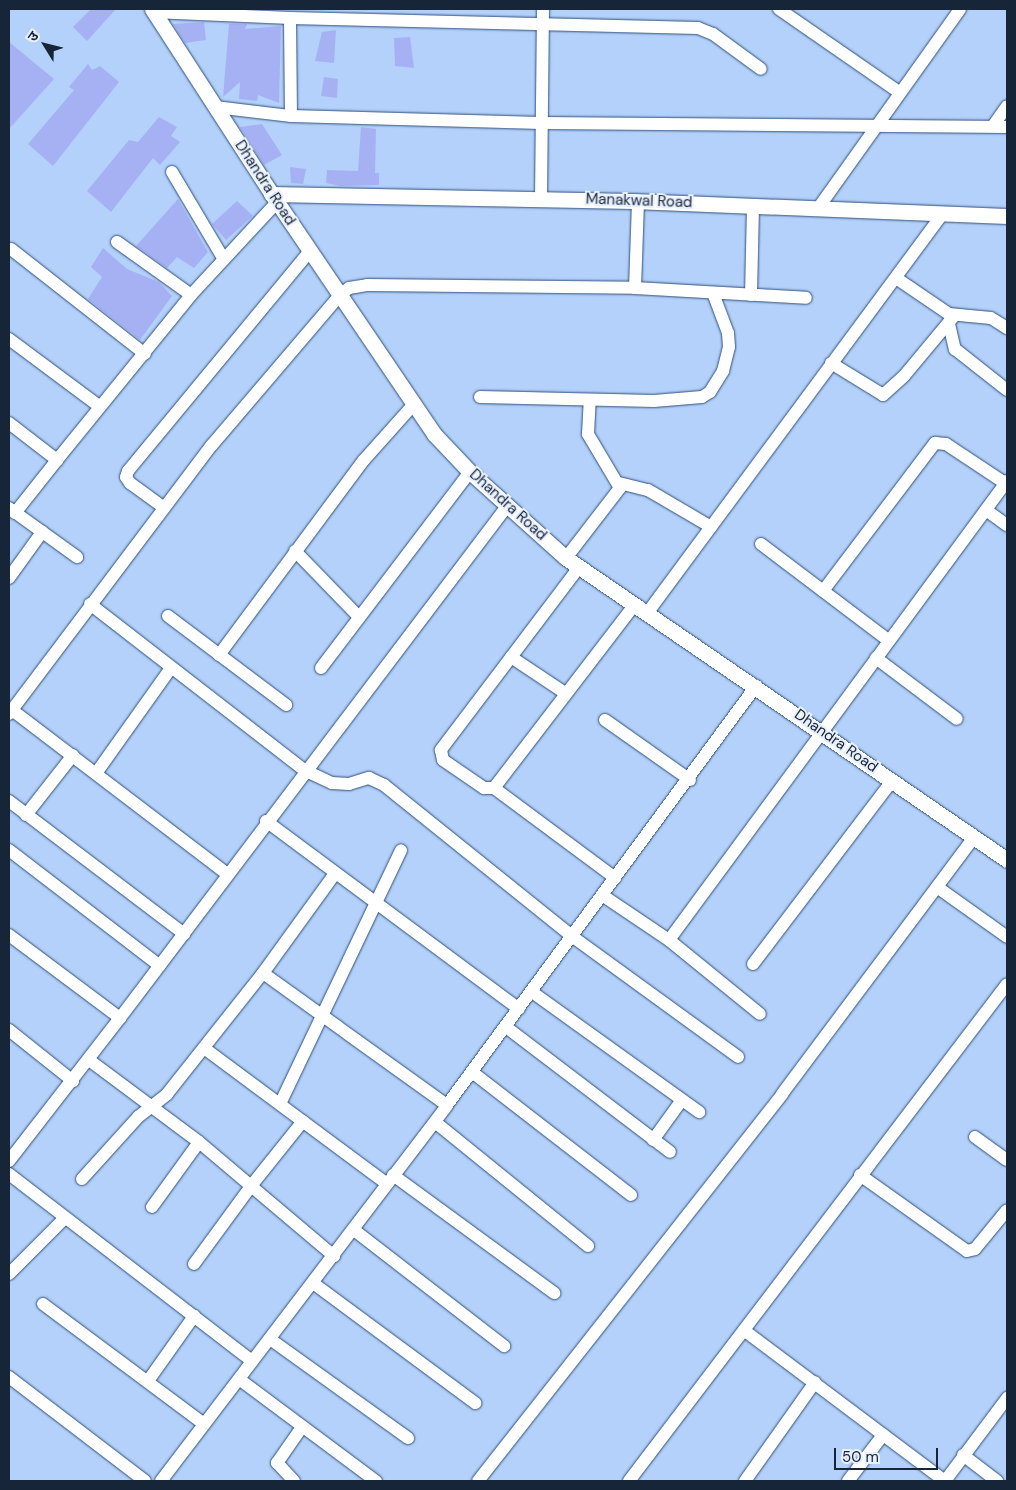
<!DOCTYPE html>
<html>
<head>
<meta charset="utf-8">
<style>
	body { margin:0 }
	#map { position:relative; width:1016px; height:1490px; overflow:hidden; background:#b3d1fa; font-family:"DM Sans","Noto Sans Devanagari",sans-serif }
	div>[style] { position:absolute }
	.building>* { inset:0; background:#a6b1f4 }
	.roads { filter:drop-shadow(0 0 1px #2f507c) drop-shadow(0 0 1px #2f507c) }
	.minor>* { height:12px; margin:-6px; padding:0 6px; transform-origin:6px; border-radius:6px; background:#fff }
	.tertiary>* { height:15px; margin:-7.5px; padding:0 7.5px; transform-origin:7.5px; border-radius:7.5px; background:#fff }
	span { translate:-50% -50%; white-space:nowrap; text-align:center; line-height:1.15; -webkit-text-stroke:4px #e8f0fb; paint-order:stroke }
	.street-label { font-size:15px; color:#172539 }
	.frame { position:absolute; inset:0; border:10px solid #172539; pointer-events:none }
	.north { position:absolute; left:20px; top:20px; width:50px; height:50px; -webkit-text-stroke:4px #e8f0fb; paint-order:stroke; rotate:306deg; font-size:14px; font-weight:700; line-height:20px; text-align:center; color:#172539 }
	.north::after { content:''; display:block; margin:auto; width:18px; height:22px; background:#172539; clip-path:polygon(50% 0,100% 100%,50% 72%,0 100%) }
	.scale { position:absolute; left:834px; top:1448px; width:104px; height:22px; box-sizing:border-box; border:2px solid #172539; border-top:0; padding-left:6px; font-size:15px; line-height:18px; white-space:nowrap; color:#172539; -webkit-text-stroke:4px #e8f0fb; paint-order:stroke }
</style>
</head>
<body>
<div id="map">
	<div class="building">
		<i style="clip-path:polygon(91px 9px,116px 9px,87px 41px,73px 27px)"></i>
		<i style="clip-path:polygon(204px 22px,206px 40px,185px 43px,173px 24px)"></i>
		<i style="clip-path:polygon(229px 24px,247px 24px,245px 29px,281px 26px,279px 103px,258px 95px,257px 101px,239px 99px,240px 82px,223px 97px)"></i>
		<i style="clip-path:polygon(336px 30px,334px 63px,315px 61px,322px 32px)"></i>
		<i style="clip-path:polygon(410px 37px,414px 68px,395px 66px,394px 38px)"></i>
		<i style="clip-path:polygon(9px 42px,54px 79px,9px 129px)"></i>
		<i style="clip-path:polygon(88px 64px,92px 70px,100px 66px,119px 82px,53px 166px,28px 144px,74px 90px,69px 87px)"></i>
		<i style="clip-path:polygon(324px 77px,338px 79px,337px 98px,321px 96px)"></i>
		<i style="clip-path:polygon(159px 117px,177px 127px,171px 136px,180px 142px,160px 165px,153px 158px,111px 212px,87px 191px,129px 140px,138px 142px)"></i>
		<i style="clip-path:polygon(262px 124px,282px 155px,264px 165px,240px 127px)"></i>
		<i style="clip-path:polygon(361px 127px,376px 129px,375px 173px,379px 173px,379px 185px,341px 186px,326px 183px,327px 170px,358px 171px)"></i>
		<i style="clip-path:polygon(290px 167px,306px 169px,303px 184px,291px 183px)"></i>
		<i style="clip-path:polygon(178px 199px,208px 252px,194px 268px,177px 257px,167px 268px,136px 246px)"></i>
		<i style="clip-path:polygon(237px 201px,253px 216px,226px 240px,212px 224px)"></i>
		<i style="clip-path:polygon(103px 248px,127px 269px,159px 282px,172px 296px,140px 340px,88px 299px,102px 277px,91px 267px)"></i>
	</div>
	<div class="roads">
		<div class="minor">
			<i style="left:779px;top:9px;width:146px;rotate:34.7deg"></i>
			<i style="left:153px;top:12px;width:137px;rotate:2.5deg"></i>
			<i style="left:215px;top:107px;width:77px;rotate:6.8deg"></i>
			<i style="left:291px;top:116px;width:250px;rotate:1.6deg"></i>
			<i style="left:541px;top:123px;width:466px;rotate:0.5deg"></i>
			<i style="left:291px;top:116px;width:98px;rotate:-90.6deg"></i>
			<i style="left:290px;top:18px;width:408px;rotate:1.4deg"></i>
			<i style="left:698px;top:28px;width:16px;rotate:22deg"></i>
			<i style="left:713px;top:34px;width:59px;rotate:36.1deg"></i>
			<i style="left:993px;top:126px;width:24px;rotate:-55deg"></i>
			<i style="left:172px;top:172px;width:100px;rotate:59.3deg"></i>
			<i style="left:541px;top:199px;width:190px;rotate:-89.4deg"></i>
			<i style="left:819px;top:207px;width:243px;rotate:-54.5deg"></i>
			<i style="left:117px;top:242px;width:91px;rotate:35.6deg"></i>
			<i style="left:11px;top:249px;width:170px;rotate:38.1deg"></i>
			<i style="left:896px;top:278px;width:64px;rotate:34.2deg"></i>
			<i style="left:949px;top:314px;width:42px;rotate:5.4deg"></i>
			<i style="left:991px;top:318px;width:19px;rotate:32deg"></i>
			<i style="left:635px;top:288px;width:87px;rotate:-88deg"></i>
			<i style="left:751px;top:295px;width:90px;rotate:-88.7deg"></i>
			<i style="left:949px;top:324px;width:26px;rotate:77deg"></i>
			<i style="left:955px;top:349px;width:66px;rotate:38.3deg"></i>
			<i style="left:9px;top:339px;width:112px;rotate:36.7deg"></i>
			<i style="left:831px;top:363px;width:61px;rotate:31.6deg"></i>
			<i style="left:883px;top:395px;width:28px;rotate:-42deg"></i>
			<i style="left:904px;top:376px;width:78px;rotate:-50.2deg"></i>
			<i style="left:480px;top:397px;width:174px;rotate:1.3deg"></i>
			<i style="left:654px;top:401px;width:48px;rotate:-4.8deg"></i>
			<i style="left:702px;top:397px;width:9px;rotate:-32deg"></i>
			<i style="left:710px;top:392px;width:25px;rotate:-58deg"></i>
			<i style="left:723px;top:371px;width:25px;rotate:-76deg"></i>
			<i style="left:729px;top:347px;width:14px;rotate:-94deg"></i>
			<i style="left:728px;top:333px;width:43px;rotate:-110.6deg"></i>
			<i style="left:9px;top:423px;width:61px;rotate:37.6deg"></i>
			<i style="left:57px;top:460px;width:213px;rotate:-50.9deg"></i>
			<i style="left:191px;top:295px;width:127px;rotate:-47.2deg"></i>
			<i style="left:619px;top:483px;width:30px;rotate:14deg"></i>
			<i style="left:648px;top:490px;width:73px;rotate:30.4deg"></i>
			<i style="left:163px;top:507px;width:41px;rotate:-144deg"></i>
			<i style="left:130px;top:483px;width:7px;rotate:-124deg"></i>
			<i style="left:126px;top:477px;width:6px;rotate:-72deg"></i>
			<i style="left:128px;top:471px;width:286px;rotate:-50.4deg"></i>
			<i style="left:9px;top:508px;width:84px;rotate:35.8deg"></i>
			<i style="left:986px;top:510px;width:26px;rotate:36deg"></i>
			<i style="left:15px;top:513px;width:68px;rotate:-51.6deg"></i>
			<i style="left:761px;top:544px;width:159px;rotate:37.1deg"></i>
			<i style="left:295px;top:551px;width:91px;rotate:45.9deg"></i>
			<i style="left:566px;top:558px;width:88px;rotate:-52.4deg"></i>
			<i style="left:620px;top:488px;width:63px;rotate:-120.7deg"></i>
			<i style="left:588px;top:434px;width:34px;rotate:-87deg"></i>
			<i style="left:580px;top:566px;width:231px;rotate:127.1deg"></i>
			<i style="left:441px;top:750px;width:10px;rotate:79deg"></i>
			<i style="left:443px;top:760px;width:50px;rotate:34.3deg"></i>
			<i style="left:484px;top:788px;width:10px"></i>
			<i style="left:494px;top:788px;width:232px;rotate:-52.5deg"></i>
			<i style="left:9px;top:578px;width:57px;rotate:-54.3deg"></i>
			<i style="left:823px;top:591px;width:186px;rotate:-52.9deg"></i>
			<i style="left:935px;top:443px;width:11px;rotate:5deg"></i>
			<i style="left:946px;top:444px;width:71px;rotate:33.5deg"></i>
			<i style="left:90px;top:604px;width:271px;rotate:37.8deg"></i>
			<i style="left:304px;top:770px;width:31px;rotate:25deg"></i>
			<i style="left:332px;top:783px;width:17px;rotate:3deg"></i>
			<i style="left:349px;top:784px;width:21px;rotate:-17deg"></i>
			<i style="left:369px;top:778px;width:17px;rotate:25deg"></i>
			<i style="left:384px;top:785px;width:243px;rotate:38.8deg"></i>
			<i style="left:573px;top:937px;width:204px;rotate:36deg"></i>
			<i style="left:648px;top:612px;width:495px;rotate:-53.5deg"></i>
			<i style="left:168px;top:616px;width:148px;rotate:37deg"></i>
			<i style="left:219px;top:655px;width:243px;rotate:-53.4deg"></i>
			<i style="left:364px;top:460px;width:75px;rotate:-48.2deg"></i>
			<i style="left:511px;top:657px;width:65px;rotate:33.7deg"></i>
			<i style="left:876px;top:658px;width:101px;rotate:37deg"></i>
			<i style="left:321px;top:668px;width:246px;rotate:-52.8deg"></i>
			<i style="left:12px;top:710px;width:270px;rotate:37.3deg"></i>
			<i style="left:9px;top:714px;width:337px;rotate:-53deg"></i>
			<i style="left:212px;top:445px;width:197px;rotate:-49.5deg"></i>
			<i style="left:340px;top:295px;width:11px;rotate:-38deg"></i>
			<i style="left:349px;top:288px;width:18px;rotate:-9deg"></i>
			<i style="left:367px;top:285px;width:268px;rotate:0.6deg"></i>
			<i style="left:635px;top:288px;width:171px;rotate:3.3deg"></i>
			<i style="left:605px;top:720px;width:104px;rotate:35.2deg"></i>
			<i style="left:97px;top:772px;width:128px;rotate:-54.6deg"></i>
			<i style="left:494px;top:788px;width:151px;rotate:36.6deg"></i>
			<i style="left:9px;top:801px;width:220px;rotate:37.2deg"></i>
			<i style="left:26px;top:815px;width:76px;rotate:-51.9deg"></i>
			<i style="left:266px;top:821px;width:315px;rotate:36.6deg"></i>
			<i style="left:9px;top:850px;width:190px;rotate:37.5deg"></i>
			<i style="left:937px;top:887px;width:86px;rotate:35.5deg"></i>
			<i style="left:602px;top:895px;width:81px;rotate:33.9deg"></i>
			<i style="left:669px;top:940px;width:117px;rotate:39.1deg"></i>
			<i style="left:9px;top:935px;width:139px;rotate:36.8deg"></i>
			<i style="left:120px;top:1018px;width:643px;rotate:-52.9deg"></i>
			<i style="left:669px;top:940px;width:570px;rotate:-53.63deg"></i>
			<i style="left:753px;top:964px;width:230px;rotate:-52.8deg"></i>
			<i style="left:263px;top:973px;width:226px;rotate:35.7deg"></i>
			<i style="left:532px;top:992px;width:206px;rotate:35.7deg"></i>
			<i style="left:506px;top:1027px;width:206px;rotate:37.3deg"></i>
			<i style="left:9px;top:1030px;width:82px;rotate:38.6deg"></i>
			<i style="left:204px;top:1048px;width:228px;rotate:36.6deg"></i>
			<i style="left:89px;top:1060px;width:137px;rotate:36.7deg"></i>
			<i style="left:199px;top:1142px;width:177px;rotate:40.2deg"></i>
			<i style="left:472px;top:1072px;width:201px;rotate:37.7deg"></i>
			<i style="left:280px;top:1104px;width:281px;rotate:-64.5deg"></i>
			<i style="left:435px;top:1122px;width:197px;rotate:39deg"></i>
			<i style="left:975px;top:1137px;width:39px;rotate:36deg"></i>
			<i style="left:653px;top:1140px;width:49px;rotate:-54.1deg"></i>
			<i style="left:9px;top:1161px;width:181px;rotate:-52.2deg"></i>
			<i style="left:9px;top:1174px;width:307px;rotate:37.6deg"></i>
			<i style="left:393px;top:1175px;width:200px;rotate:36.2deg"></i>
			<i style="left:860px;top:1175px;width:131px;rotate:35.4deg"></i>
			<i style="left:967px;top:1251px;width:8px;rotate:-14deg"></i>
			<i style="left:975px;top:1249px;width:50px;rotate:-50.6deg"></i>
			<i style="left:82px;top:1179px;width:84px;rotate:-47.9deg"></i>
			<i style="left:138px;top:1117px;width:37px;rotate:-38deg"></i>
			<i style="left:167px;top:1094px;width:154px;rotate:-51.6deg"></i>
			<i style="left:263px;top:973px;width:121px;rotate:-54.1deg"></i>
			<i style="left:152px;top:1207px;width:80px;rotate:-54.1deg"></i>
			<i style="left:354px;top:1230px;width:190px;rotate:37.7deg"></i>
			<i style="left:194px;top:1264px;width:97px;rotate:-53.8deg"></i>
			<i style="left:251px;top:1186px;width:83px;rotate:-51.3deg"></i>
			<i style="left:9px;top:1274px;width:78px;rotate:-45deg"></i>
			<i style="left:313px;top:1283px;width:202px;rotate:36.5deg"></i>
			<i style="left:43px;top:1304px;width:201px;rotate:36.7deg"></i>
			<i style="left:745px;top:1331px;width:250px;rotate:36.9deg"></i>
			<i style="left:270px;top:1339px;width:170px;rotate:35.7deg"></i>
			<i style="left:9px;top:1377px;width:171px;rotate:37.4deg"></i>
			<i style="left:239px;top:1379px;width:171px;rotate:36.7deg"></i>
			<i style="left:148px;top:1381px;width:80px;rotate:-54.7deg"></i>
			<i style="left:963px;top:1455px;width:43px;rotate:37.4deg"></i>
			<i style="left:161px;top:1481px;width:472px;rotate:-52.7deg"></i>
			<i style="left:447px;top:1105px;width:521px;rotate:-53.59deg"></i>
			<i style="left:294px;top:1481px;width:25px;rotate:-133deg"></i>
			<i style="left:277px;top:1463px;width:44px;rotate:-55.2deg"></i>
			<i style="left:478px;top:1481px;width:492px;rotate:-51.8deg"></i>
			<i style="left:782px;top:1094px;width:321px;rotate:-53.2deg"></i>
			<i style="left:629px;top:1481px;width:624px;rotate:-52.74deg"></i>
			<i style="left:745px;top:1481px;width:121px;rotate:-54.7deg"></i>
			<i style="left:848px;top:1481px;width:58px;rotate:-52.7deg"></i>
			<i style="left:945px;top:1481px;width:104px;rotate:-53.2deg"></i>
		</div>
		<div class="tertiary">
			<i style="left:152px;top:9px;width:230px;rotate:57.1deg"></i>
			<i style="left:277px;top:202px;width:280px;rotate:55.9deg"></i>
			<i style="left:434px;top:434px;width:52px;rotate:46.5deg"></i>
			<i style="left:470px;top:472px;width:129px;rotate:41.9deg"></i>
			<i style="left:566px;top:558px;width:534px;rotate:34.4deg"></i>
			<i style="left:271px;top:194px;width:362px;rotate:1.1deg"></i>
			<i style="left:633px;top:201px;width:374px;rotate:2.3deg"></i>
		</div>
	</div>
	<div class="street-label">
		<span style="left:265px;top:183px;rotate:57deg">Dhandra Road</span>
		<span style="left:639px;top:201px;rotate:2deg">Manakwal Road</span>
		<span style="left:508px;top:505px;rotate:42deg">Dhandra Road</span>
		<span style="left:836px;top:741px;rotate:35deg">Dhandra Road</span>
	</div>
	<div class="frame"></div>
	<div class="north">उ</div>
	<div class="scale">50 m</div>
</div>
</body>
</html>
